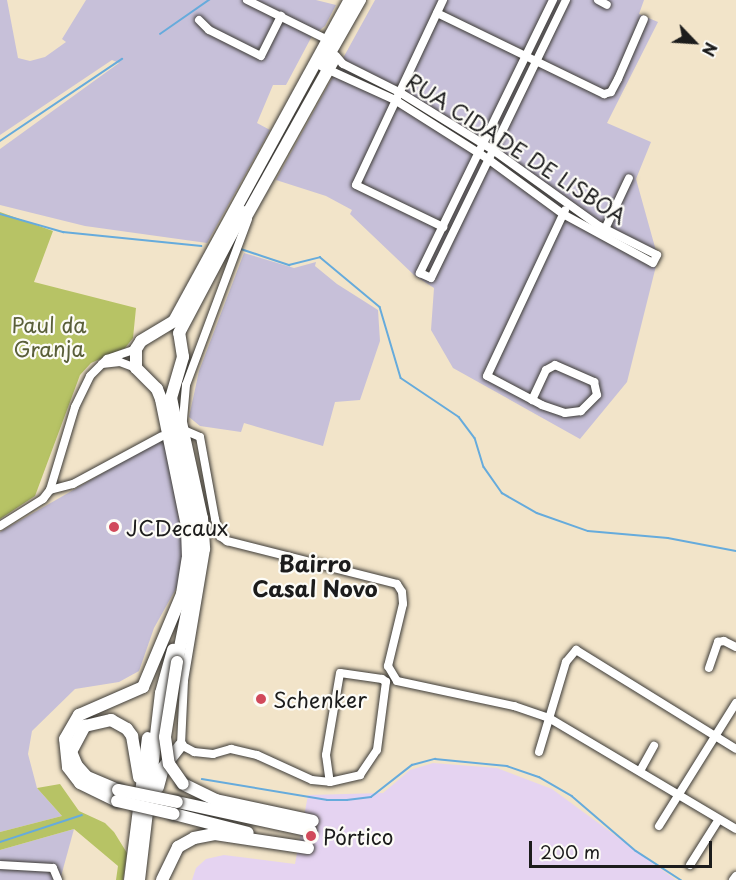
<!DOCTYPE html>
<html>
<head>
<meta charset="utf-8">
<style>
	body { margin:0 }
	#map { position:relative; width:736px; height:880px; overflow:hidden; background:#f2e4c9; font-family:"Playpen Sans",sans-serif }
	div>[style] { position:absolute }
	.built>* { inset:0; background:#e5d3f1 }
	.industrial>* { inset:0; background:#c7c0d9 }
	.green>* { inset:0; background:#b7c365 }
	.stream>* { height:1.5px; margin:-0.75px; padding:0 0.75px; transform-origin:0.75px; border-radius:0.75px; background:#66abdc }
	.roads { filter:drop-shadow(0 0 2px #3c3a36) drop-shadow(0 0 2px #3c3a36) }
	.minor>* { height:8px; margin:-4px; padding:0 4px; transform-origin:4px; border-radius:4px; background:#fff }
	.highway>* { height:12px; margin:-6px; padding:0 6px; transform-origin:6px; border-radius:6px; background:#fff }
	.bridges { filter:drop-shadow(0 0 2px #3c3a36) drop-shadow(0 0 2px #3c3a36) }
	.highway-bridge>* { height:12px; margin:-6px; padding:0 6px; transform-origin:6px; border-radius:6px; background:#fff }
	.dots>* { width:16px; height:16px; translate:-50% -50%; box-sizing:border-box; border:3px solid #fdfcf7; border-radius:50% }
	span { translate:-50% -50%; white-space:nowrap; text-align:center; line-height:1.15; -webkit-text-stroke:4.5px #fdfcf7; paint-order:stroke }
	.street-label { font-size:21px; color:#1c1c1c }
	.park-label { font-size:21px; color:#5a5f39 }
	.poi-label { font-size:21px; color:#1c1c1c }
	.left { translate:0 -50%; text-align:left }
	.neighbourhood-label { font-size:22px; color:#1c1c1c; font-weight:700 }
	.north { position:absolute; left:664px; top:12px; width:60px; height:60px; -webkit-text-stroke:4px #fdfcf7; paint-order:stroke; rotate:115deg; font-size:16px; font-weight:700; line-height:24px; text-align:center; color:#1c1c1c }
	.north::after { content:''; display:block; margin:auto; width:21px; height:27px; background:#1c1c1c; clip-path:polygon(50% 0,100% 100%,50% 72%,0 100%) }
	.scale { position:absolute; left:529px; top:841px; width:183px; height:27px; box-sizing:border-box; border:3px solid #1c1c1c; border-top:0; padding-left:8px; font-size:18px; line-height:21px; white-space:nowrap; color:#1c1c1c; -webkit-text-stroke:4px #fdfcf7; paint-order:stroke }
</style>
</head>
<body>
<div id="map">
	<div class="built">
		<i style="clip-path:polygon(433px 763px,497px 768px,552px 789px,676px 880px,192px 880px,196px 868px,206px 859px,224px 855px,295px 864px,308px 795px,383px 793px,410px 770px)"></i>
	</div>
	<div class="industrial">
		<i style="clip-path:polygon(0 0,7px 0,18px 58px,30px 61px,45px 57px,66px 42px,62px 39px,86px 0,316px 0,336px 5px,325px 26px,312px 36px,286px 85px,273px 85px,257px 123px,270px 130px,207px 243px,85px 226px,0 205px,0 149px,119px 63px,112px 60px,0 135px)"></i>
		<i style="clip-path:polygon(375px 0,644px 0,639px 14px,658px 22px,607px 123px,651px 142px,636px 179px,658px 258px,627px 382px,580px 439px,453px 368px,431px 330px,434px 288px,414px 275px,350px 214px,352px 210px,326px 196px,276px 180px)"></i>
		<i style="clip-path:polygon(244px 253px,294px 268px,316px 262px,315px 266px,337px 284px,378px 310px,380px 341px,360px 400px,335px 402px,323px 446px,244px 423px,241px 432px,200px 426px,189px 417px,199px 371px)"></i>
		<i style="clip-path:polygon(164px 438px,184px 545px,178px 585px,154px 628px,139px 671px,119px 682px,75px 689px,32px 731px,28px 754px,37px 788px,62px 816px,0 832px,0 532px)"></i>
		<i style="clip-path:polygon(74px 829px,60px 880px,0 880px,0 850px)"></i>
	</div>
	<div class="green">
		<i style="clip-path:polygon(0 212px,53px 231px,34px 282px,136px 308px,133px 338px,125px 348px,91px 363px,80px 375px,35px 496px,0 519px)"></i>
		<i style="clip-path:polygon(60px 784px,79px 811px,105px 823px,114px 832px,127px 853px,123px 880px,116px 880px,118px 866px,74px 829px,0 850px,0 832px,62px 816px,37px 788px)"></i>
	</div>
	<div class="stream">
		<i style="left:160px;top:34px;width:60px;rotate:-34.8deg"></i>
		<i style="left:0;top:141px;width:147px;rotate:-33.9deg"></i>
		<i style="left:0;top:214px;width:66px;rotate:15.9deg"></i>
		<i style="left:63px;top:232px;width:139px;rotate:5.8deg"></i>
		<i style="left:241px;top:249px;width:51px;rotate:18.4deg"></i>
		<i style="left:289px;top:265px;width:32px;rotate:-14deg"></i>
		<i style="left:320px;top:257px;width:78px;rotate:39.8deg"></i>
		<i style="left:380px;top:307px;width:74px;rotate:73.5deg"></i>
		<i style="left:401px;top:378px;width:70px;rotate:33.9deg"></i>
		<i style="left:459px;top:417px;width:26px;rotate:53deg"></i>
		<i style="left:475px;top:438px;width:30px;rotate:73deg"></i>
		<i style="left:484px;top:467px;width:32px;rotate:55deg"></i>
		<i style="left:502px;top:493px;width:40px;rotate:29.7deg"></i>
		<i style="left:537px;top:513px;width:54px;rotate:19.4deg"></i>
		<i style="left:588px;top:531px;width:80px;rotate:5deg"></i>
		<i style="left:668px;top:538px;width:69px;rotate:10.8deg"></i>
		<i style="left:202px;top:779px;width:127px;rotate:9.5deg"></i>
		<i style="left:327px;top:800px;width:20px"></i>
		<i style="left:347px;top:800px;width:24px;rotate:-7deg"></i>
		<i style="left:371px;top:797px;width:52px;rotate:-38deg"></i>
		<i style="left:412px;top:765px;width:24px;rotate:-15deg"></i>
		<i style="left:435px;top:759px;width:72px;rotate:5.6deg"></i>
		<i style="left:507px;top:766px;width:34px;rotate:19deg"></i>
		<i style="left:539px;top:777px;width:38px;rotate:30deg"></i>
		<i style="left:572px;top:796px;width:84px;rotate:40.7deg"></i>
		<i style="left:636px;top:851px;width:54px;rotate:32.8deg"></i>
		<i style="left:0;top:842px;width:86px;rotate:-18.2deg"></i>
	</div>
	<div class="roads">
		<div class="minor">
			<i style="left:247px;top:0;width:84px;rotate:26.3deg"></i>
			<i style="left:443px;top:0;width:204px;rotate:115.2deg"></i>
			<i style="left:356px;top:185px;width:97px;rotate:25.8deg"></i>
			<i style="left:553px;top:0;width:304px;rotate:116deg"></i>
			<i style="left:420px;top:273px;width:12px;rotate:24deg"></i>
			<i style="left:431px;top:278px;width:309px;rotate:-64.1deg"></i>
			<i style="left:598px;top:0;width:10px;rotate:29deg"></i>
			<i style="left:437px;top:13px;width:186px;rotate:25.9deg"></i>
			<i style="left:604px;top:94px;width:7px;rotate:-16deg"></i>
			<i style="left:611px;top:92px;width:15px;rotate:-62deg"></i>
			<i style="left:618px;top:79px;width:65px;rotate:-66.6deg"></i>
			<i style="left:199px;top:20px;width:14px;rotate:45deg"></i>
			<i style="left:209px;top:30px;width:58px;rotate:26.6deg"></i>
			<i style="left:261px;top:56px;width:45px;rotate:-63.4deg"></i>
			<i style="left:329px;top:70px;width:72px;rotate:24.4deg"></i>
			<i style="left:395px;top:100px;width:110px;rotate:32.4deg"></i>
			<i style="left:488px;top:159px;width:93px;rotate:36.3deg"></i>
			<i style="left:563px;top:214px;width:102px;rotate:28.6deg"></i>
			<i style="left:653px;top:263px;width:9px;rotate:-63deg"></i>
			<i style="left:657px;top:255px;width:65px;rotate:-153.4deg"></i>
			<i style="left:599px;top:226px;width:130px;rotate:-144.4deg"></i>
			<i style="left:493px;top:150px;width:110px;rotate:-148.3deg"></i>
			<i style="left:399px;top:92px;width:63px;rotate:-153.4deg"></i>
			<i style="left:343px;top:64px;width:11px;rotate:-131deg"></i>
			<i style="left:248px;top:219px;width:177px;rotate:110.5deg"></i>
			<i style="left:186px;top:385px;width:37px;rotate:95deg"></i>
			<i style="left:183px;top:422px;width:98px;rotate:77.7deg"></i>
			<i style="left:204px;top:518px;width:31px;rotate:86deg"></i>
			<i style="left:206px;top:549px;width:134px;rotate:99.5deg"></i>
			<i style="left:184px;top:681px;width:64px;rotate:92.7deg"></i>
			<i style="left:181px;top:745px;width:15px;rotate:28deg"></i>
			<i style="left:194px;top:752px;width:19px;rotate:6deg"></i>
			<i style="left:213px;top:754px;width:19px;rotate:-16deg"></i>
			<i style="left:231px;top:749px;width:27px;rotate:13deg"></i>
			<i style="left:257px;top:755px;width:60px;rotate:24.4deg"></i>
			<i style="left:312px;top:780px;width:18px;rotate:6deg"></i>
			<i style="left:330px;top:782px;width:31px;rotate:-13deg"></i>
			<i style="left:360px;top:775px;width:30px;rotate:-56deg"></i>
			<i style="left:377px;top:750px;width:69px;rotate:-82.5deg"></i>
			<i style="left:386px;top:682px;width:5px;rotate:-143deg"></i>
			<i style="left:382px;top:679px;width:42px;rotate:-171.9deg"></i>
			<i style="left:340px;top:673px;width:83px;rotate:99.7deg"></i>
			<i style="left:326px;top:755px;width:27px;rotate:82deg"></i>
			<i style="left:605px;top:229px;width:56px;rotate:-64.8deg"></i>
			<i style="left:102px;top:364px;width:18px;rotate:-6deg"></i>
			<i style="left:120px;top:362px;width:17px;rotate:21deg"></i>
			<i style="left:532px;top:400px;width:33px;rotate:-65deg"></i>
			<i style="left:546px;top:370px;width:10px;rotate:-29deg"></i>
			<i style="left:555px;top:365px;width:43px;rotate:23.6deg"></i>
			<i style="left:594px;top:382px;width:13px;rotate:77deg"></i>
			<i style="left:597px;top:395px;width:23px;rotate:135deg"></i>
			<i style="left:581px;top:411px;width:16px;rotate:173deg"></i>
			<i style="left:565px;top:413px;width:24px;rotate:-161deg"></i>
			<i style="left:542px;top:405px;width:62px;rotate:-152.2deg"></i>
			<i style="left:487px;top:376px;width:183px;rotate:-64.8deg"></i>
			<i style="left:186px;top:431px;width:15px;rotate:23deg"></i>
			<i style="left:200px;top:437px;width:83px;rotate:79.6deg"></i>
			<i style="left:215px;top:519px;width:18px;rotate:74deg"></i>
			<i style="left:220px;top:536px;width:9px;rotate:36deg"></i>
			<i style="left:227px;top:541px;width:175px;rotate:14.2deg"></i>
			<i style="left:397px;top:584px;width:9px;rotate:58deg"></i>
			<i style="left:402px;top:592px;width:12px;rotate:85deg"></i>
			<i style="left:403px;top:604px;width:64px;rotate:103.6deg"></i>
			<i style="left:388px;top:666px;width:17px;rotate:59deg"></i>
			<i style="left:397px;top:681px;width:120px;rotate:12.1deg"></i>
			<i style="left:514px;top:706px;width:37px;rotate:19deg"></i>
			<i style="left:549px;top:718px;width:217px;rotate:30.7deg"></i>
			<i style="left:50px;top:490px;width:24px;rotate:-15deg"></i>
			<i style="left:73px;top:484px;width:101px;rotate:-28.3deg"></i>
			<i style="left:0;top:526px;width:51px;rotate:-32.1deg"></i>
			<i style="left:43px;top:499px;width:11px;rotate:-52deg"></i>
			<i style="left:50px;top:490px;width:87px;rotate:-73.2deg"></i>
			<i style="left:75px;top:407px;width:34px;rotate:-64deg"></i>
			<i style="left:90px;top:376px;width:24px;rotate:-45deg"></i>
			<i style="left:107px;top:359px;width:31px;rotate:-19deg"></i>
			<i style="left:709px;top:668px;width:28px;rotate:-71deg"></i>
			<i style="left:718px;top:642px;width:6px;rotate:-9deg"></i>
			<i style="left:724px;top:641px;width:13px;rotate:27deg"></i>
			<i style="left:539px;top:752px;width:94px;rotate:-73.3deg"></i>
			<i style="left:566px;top:662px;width:16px;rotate:-50deg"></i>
			<i style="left:576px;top:650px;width:188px;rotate:31.7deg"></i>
			<i style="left:640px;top:771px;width:29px;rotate:-61deg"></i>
			<i style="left:659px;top:826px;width:145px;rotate:-58deg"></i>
			<i style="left:0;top:865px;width:53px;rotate:3.2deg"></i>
			<i style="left:53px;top:868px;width:13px;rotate:67deg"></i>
			<i style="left:690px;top:865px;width:54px;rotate:-57.8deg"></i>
			<i style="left:733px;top:880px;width:5px;rotate:-53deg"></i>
		</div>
		<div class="highway">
			<i style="left:323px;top:65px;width:75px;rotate:-60.4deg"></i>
			<i style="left:243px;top:222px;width:187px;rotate:-60.8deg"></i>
			<i style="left:177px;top:662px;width:106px;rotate:-78.6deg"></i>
			<i style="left:198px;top:558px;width:33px;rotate:-93deg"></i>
			<i style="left:196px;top:525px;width:129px;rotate:-101.1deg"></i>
			<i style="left:171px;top:398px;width:43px;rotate:-73.7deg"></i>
			<i style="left:183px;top:357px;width:24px;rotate:-99deg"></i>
			<i style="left:179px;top:333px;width:137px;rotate:-62.1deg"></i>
			<i style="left:183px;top:784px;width:37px;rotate:26deg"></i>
			<i style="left:216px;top:800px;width:99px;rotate:12.2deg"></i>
			<i style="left:158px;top:787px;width:20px;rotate:-75deg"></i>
			<i style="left:163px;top:768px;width:29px;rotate:-52deg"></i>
			<i style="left:118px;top:790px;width:34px;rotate:-157deg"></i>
			<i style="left:87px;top:777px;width:15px;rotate:-132deg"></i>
			<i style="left:77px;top:766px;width:15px;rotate:-113deg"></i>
			<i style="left:71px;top:752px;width:30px;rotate:-62deg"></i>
			<i style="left:85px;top:726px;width:27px;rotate:-13deg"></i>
			<i style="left:111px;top:720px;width:18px;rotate:29deg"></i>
			<i style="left:127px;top:729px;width:9px;rotate:54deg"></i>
			<i style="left:132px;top:736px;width:42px;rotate:80.3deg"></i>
			<i style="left:117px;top:801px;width:41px;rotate:-154.1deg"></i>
			<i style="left:80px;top:783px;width:20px;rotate:-127deg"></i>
			<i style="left:68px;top:767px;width:28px;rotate:-96deg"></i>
			<i style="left:65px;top:739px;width:28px;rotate:-60deg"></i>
			<i style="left:79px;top:715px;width:70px;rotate:-23.6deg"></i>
			<i style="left:143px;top:687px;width:101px;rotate:-67.2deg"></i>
			<i style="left:182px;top:594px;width:36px;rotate:-81deg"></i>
			<i style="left:188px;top:558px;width:32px;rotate:-92deg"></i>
			<i style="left:187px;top:526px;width:130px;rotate:-101.6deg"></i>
			<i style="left:161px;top:399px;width:11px;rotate:-112deg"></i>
			<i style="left:157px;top:389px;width:30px;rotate:-135deg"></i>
			<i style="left:136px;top:368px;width:19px;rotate:-90deg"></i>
			<i style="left:136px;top:349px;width:9px;rotate:-58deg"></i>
			<i style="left:141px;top:341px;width:39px;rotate:-31deg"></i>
			<i style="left:174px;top:321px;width:366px;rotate:-61.3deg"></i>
			<i style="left:177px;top:802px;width:137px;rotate:12.2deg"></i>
			<i style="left:174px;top:814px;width:76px;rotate:14.4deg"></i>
			<i style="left:130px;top:880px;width:143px;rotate:-82.8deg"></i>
			<i style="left:139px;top:880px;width:188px;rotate:-83.3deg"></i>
			<i style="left:161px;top:693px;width:45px;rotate:-74.4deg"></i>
			<i style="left:162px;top:880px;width:37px;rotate:-64deg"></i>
			<i style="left:178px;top:847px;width:18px;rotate:-29deg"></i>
			<i style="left:194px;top:838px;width:21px;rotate:-11deg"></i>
			<i style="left:215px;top:834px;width:94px;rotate:8.6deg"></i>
		</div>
	</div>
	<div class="bridges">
		<div class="highway-bridge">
			<i style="left:177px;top:662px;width:76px;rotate:99.1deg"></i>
			<i style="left:165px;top:737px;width:27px;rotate:82deg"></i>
			<i style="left:169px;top:764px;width:24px;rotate:55deg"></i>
			<i style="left:118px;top:790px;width:60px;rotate:11.5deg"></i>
			<i style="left:117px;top:801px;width:58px;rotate:12.8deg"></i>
		</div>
	</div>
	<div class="dots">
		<i style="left:114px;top:527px;background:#d1495b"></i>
		<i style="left:261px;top:699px;background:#d1495b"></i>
		<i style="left:311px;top:836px;background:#d1495b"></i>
	</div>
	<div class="street-label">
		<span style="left:517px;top:148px;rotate:33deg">RUA CIDADE DE LISBOA</span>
	</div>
	<div class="park-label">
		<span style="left:49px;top:336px">Paul da<br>Granja</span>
	</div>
	<div class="poi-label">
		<span class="left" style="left:126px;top:527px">JCDecaux</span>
		<span class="left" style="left:273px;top:699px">Schenker</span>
		<span class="left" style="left:323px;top:836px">Pórtico</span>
	</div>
	<div class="neighbourhood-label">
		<span style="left:315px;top:575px">Bairro<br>Casal Novo</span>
	</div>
	<div class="north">N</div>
	<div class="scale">200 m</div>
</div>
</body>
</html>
